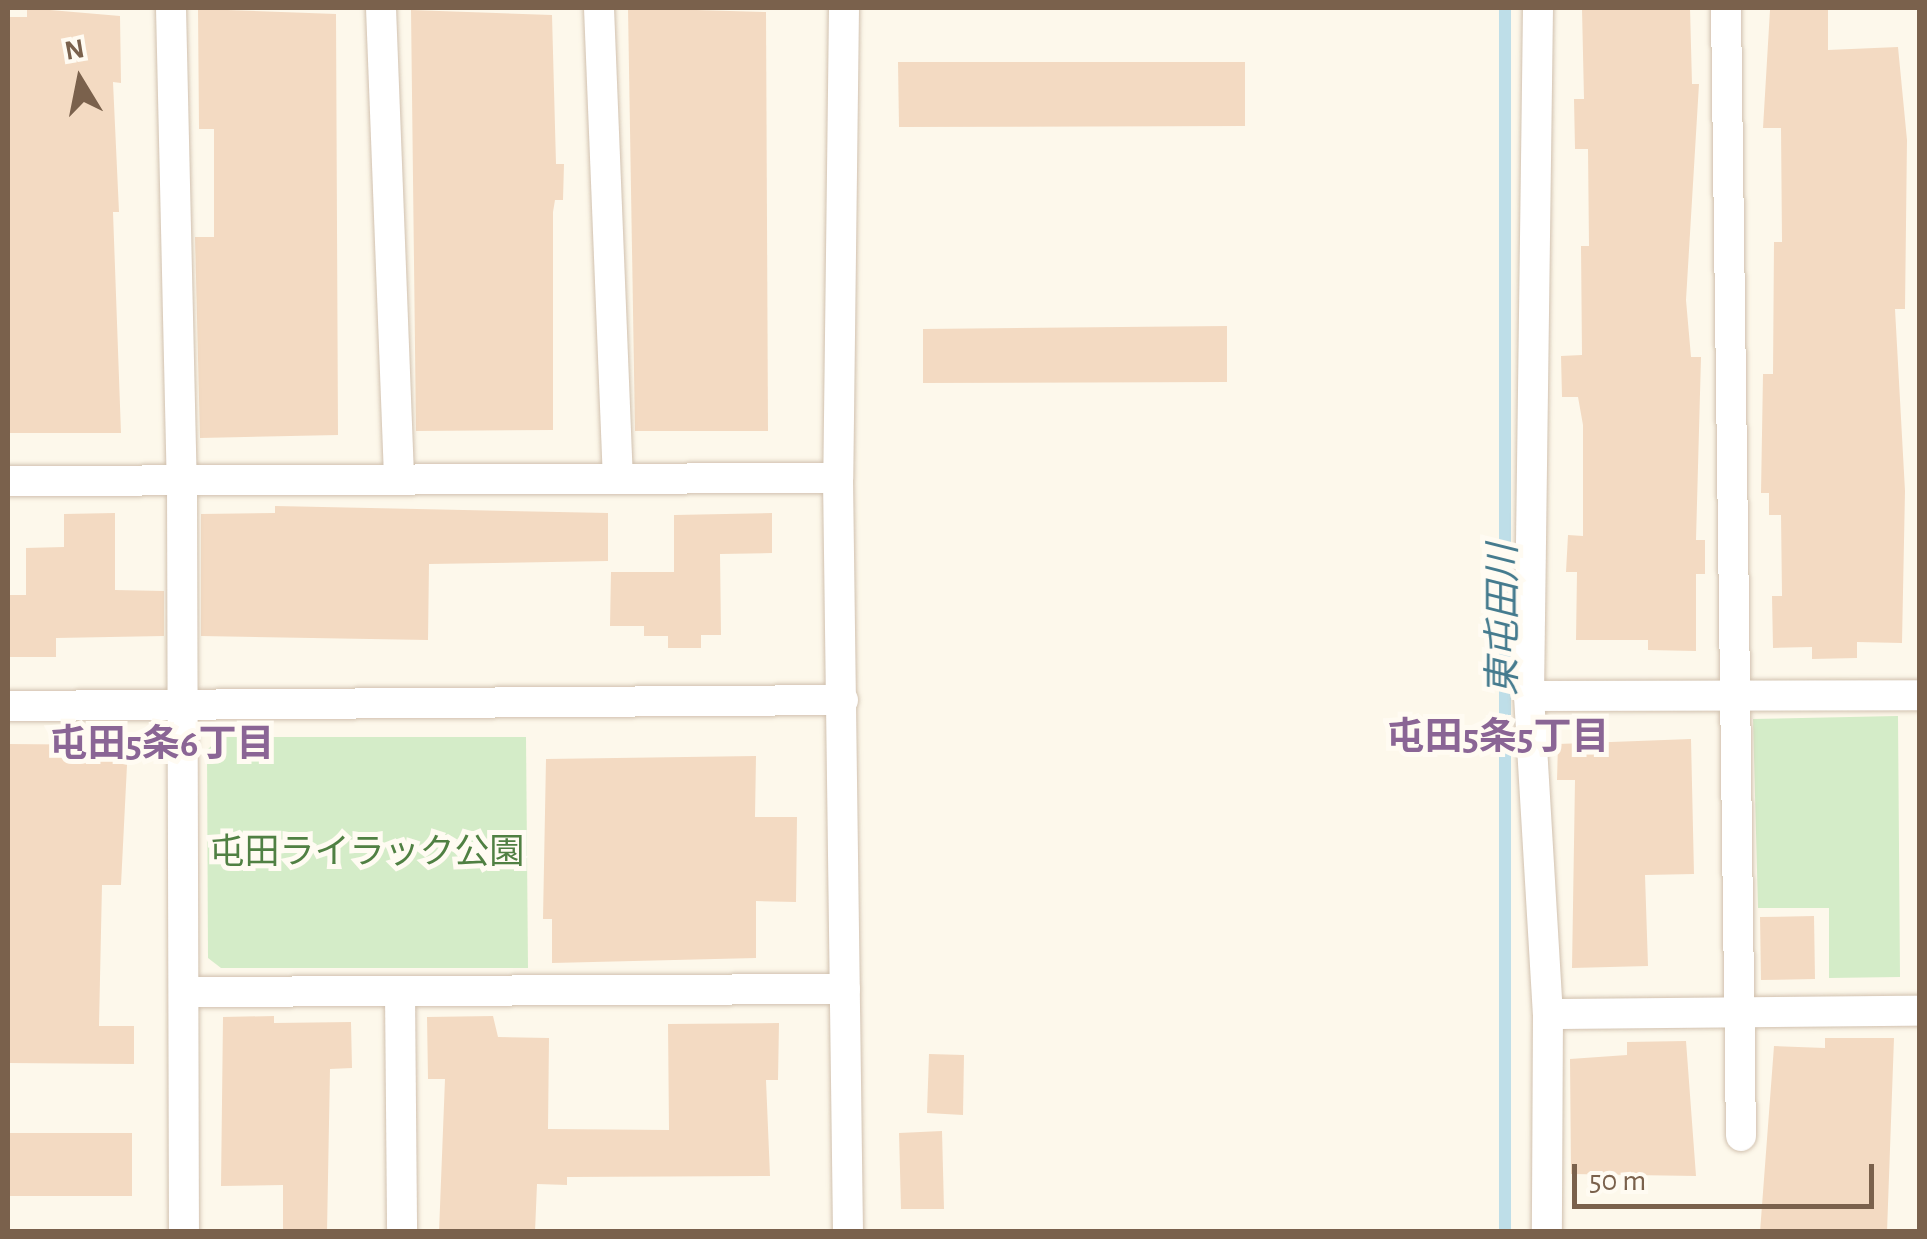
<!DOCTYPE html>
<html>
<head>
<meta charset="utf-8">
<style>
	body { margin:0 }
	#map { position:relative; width:1927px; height:1239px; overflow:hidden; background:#fdf8eb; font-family:"Alegreya Sans","Noto Sans JP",sans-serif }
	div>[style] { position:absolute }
	.green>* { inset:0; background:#d4ecc8 }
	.stream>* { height:12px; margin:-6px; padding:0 6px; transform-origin:6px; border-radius:6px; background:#bedee8 }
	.building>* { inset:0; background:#f3dac2 }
	.roads { filter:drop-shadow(0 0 2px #d1c1af) drop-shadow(0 0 2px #d1c1af) }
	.minor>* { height:30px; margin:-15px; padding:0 15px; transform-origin:15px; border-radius:15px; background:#fff }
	span { translate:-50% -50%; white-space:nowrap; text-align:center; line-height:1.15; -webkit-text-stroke:10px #fffbf2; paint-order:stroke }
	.park-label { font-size:35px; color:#508043 }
	.water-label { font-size:38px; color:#457b8e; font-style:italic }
	.neighbourhood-label { font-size:38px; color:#8a6595; font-weight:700 }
	.frame { position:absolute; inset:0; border:10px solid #7a614c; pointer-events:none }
	.north { position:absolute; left:30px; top:30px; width:100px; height:100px; -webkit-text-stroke:8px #fffbf2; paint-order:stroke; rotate:350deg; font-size:28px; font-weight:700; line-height:40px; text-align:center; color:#7a614c }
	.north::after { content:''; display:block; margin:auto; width:35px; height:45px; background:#7a614c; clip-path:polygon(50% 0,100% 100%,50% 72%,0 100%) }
	.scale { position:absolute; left:1572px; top:1164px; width:302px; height:45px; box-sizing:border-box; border:5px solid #7a614c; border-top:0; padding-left:12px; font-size:30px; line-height:35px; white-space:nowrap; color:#7a614c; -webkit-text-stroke:8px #fffbf2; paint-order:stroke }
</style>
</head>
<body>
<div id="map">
	<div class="green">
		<i style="clip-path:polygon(1898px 716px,1900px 977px,1829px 978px,1829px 908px,1758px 908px,1753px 719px)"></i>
		<i style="clip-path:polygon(221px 737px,526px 737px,528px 968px,221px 968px,208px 958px,207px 750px)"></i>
	</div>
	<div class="stream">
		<i style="left:1505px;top:8px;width:1224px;rotate:90deg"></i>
	</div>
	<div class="building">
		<i style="clip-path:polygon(27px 8px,120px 16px,121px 83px,113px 82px,119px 212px,113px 212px,121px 433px,8px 433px,8px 17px,27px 17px)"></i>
		<i style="clip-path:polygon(628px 8px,766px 12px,768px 431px,635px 431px)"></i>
		<i style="clip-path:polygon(1690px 8px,1692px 84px,1699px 84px,1686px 300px,1691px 357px,1701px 357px,1696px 540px,1705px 540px,1705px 574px,1696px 574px,1696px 651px,1648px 650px,1648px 640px,1576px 640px,1577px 572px,1566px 572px,1568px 535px,1583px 536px,1583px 425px,1578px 397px,1562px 397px,1561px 356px,1582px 355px,1581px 246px,1589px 246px,1588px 149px,1575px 149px,1574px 99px,1584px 99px,1582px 9px)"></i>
		<i style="clip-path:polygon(198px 9px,336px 14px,338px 435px,200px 438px,195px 237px,214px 237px,214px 129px,199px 129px)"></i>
		<i style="clip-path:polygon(411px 10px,552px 15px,556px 164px,564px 164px,563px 200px,555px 200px,553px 212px,553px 430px,416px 431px)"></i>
		<i style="clip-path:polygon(1770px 10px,1828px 10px,1828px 50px,1898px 47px,1907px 140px,1905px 309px,1895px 309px,1905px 491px,1902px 643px,1857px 642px,1857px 658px,1812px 659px,1812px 647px,1773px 648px,1772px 596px,1782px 596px,1781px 515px,1769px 515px,1769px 493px,1761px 493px,1763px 374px,1773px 374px,1774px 242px,1782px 242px,1781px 128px,1763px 128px)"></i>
		<i style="clip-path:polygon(898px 62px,1245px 62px,1245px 126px,899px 127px)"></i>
		<i style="clip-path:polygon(1227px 326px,1227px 382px,923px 383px,923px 329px)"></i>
		<i style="clip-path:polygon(275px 506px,608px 513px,608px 561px,429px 564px,428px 640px,201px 636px,201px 514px,275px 513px)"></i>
		<i style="clip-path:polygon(115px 513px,115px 590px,164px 591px,164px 636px,56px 638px,56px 657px,9px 657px,8px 595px,26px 595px,26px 548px,64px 547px,64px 514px)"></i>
		<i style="clip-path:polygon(772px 513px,772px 553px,720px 554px,721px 635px,701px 635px,701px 648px,668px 648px,668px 636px,644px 636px,644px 626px,610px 626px,611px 572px,674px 572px,674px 515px)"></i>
		<i style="clip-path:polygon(1691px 739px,1694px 874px,1645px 875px,1648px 966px,1572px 968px,1575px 780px,1557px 780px,1558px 744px)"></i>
		<i style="clip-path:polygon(8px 744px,128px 745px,121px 885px,102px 885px,99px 1026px,134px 1026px,134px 1064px,8px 1063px)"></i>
		<i style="clip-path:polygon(756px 756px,755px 817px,797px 817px,796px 902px,756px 901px,756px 958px,552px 963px,552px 919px,543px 919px,546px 759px)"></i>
		<i style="clip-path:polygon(1814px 916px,1815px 979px,1761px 980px,1760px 917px)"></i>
		<i style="clip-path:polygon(274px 1016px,274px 1023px,351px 1022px,352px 1068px,330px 1069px,327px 1232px,283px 1232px,283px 1185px,221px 1186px,223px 1017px)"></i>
		<i style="clip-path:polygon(493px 1016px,498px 1037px,549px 1038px,548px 1129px,669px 1130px,668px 1024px,779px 1023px,778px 1080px,766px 1080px,770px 1176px,567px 1177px,567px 1185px,537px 1184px,535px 1232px,439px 1232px,445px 1079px,428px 1079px,427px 1017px)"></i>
		<i style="clip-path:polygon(1825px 1038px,1894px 1038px,1887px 1232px,1760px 1232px,1774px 1046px,1825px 1048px)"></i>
		<i style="clip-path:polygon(1686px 1041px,1696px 1176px,1571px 1174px,1570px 1059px,1627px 1055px,1627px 1042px)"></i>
		<i style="clip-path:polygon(929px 1054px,964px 1055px,963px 1115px,927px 1113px)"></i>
		<i style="clip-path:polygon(942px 1131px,944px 1209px,901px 1209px,899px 1133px)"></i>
		<i style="clip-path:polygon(8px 1133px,132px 1133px,132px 1196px,8px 1196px)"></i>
	</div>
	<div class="roads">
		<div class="minor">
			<i style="left:171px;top:8px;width:472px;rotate:88.7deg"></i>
			<i style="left:182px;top:480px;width:752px;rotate:89.85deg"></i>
			<i style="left:381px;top:8px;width:471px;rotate:87.8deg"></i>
			<i style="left:599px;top:8px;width:471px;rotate:87.7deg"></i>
			<i style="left:844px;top:8px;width:470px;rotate:90.7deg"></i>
			<i style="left:838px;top:478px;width:754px;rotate:89.24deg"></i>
			<i style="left:1538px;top:8px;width:688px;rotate:90.75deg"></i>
			<i style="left:1529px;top:696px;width:319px;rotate:86.6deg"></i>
			<i style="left:1548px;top:1014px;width:218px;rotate:90.3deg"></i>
			<i style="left:1726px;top:8px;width:1128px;rotate:89.24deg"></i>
			<i style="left:8px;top:481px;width:830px;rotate:-0.21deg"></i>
			<i style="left:1529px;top:696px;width:391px;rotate:-0.1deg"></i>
			<i style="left:8px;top:706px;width:835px;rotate:-0.41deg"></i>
			<i style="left:184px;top:992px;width:661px;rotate:-0.26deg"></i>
			<i style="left:400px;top:992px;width:240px;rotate:89.5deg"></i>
			<i style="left:1548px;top:1014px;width:372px;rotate:-0.5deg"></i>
		</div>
	</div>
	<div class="park-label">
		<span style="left:367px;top:853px">屯田ライラック公園</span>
	</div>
	<div class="water-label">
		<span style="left:1505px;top:620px;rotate:-90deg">東屯田川</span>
	</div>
	<div class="neighbourhood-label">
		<span style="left:1498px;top:739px">屯田5条5丁目</span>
		<span style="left:162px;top:746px">屯田5条6丁目</span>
	</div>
	<div class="frame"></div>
	<div class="north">N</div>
	<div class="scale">50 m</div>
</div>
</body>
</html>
